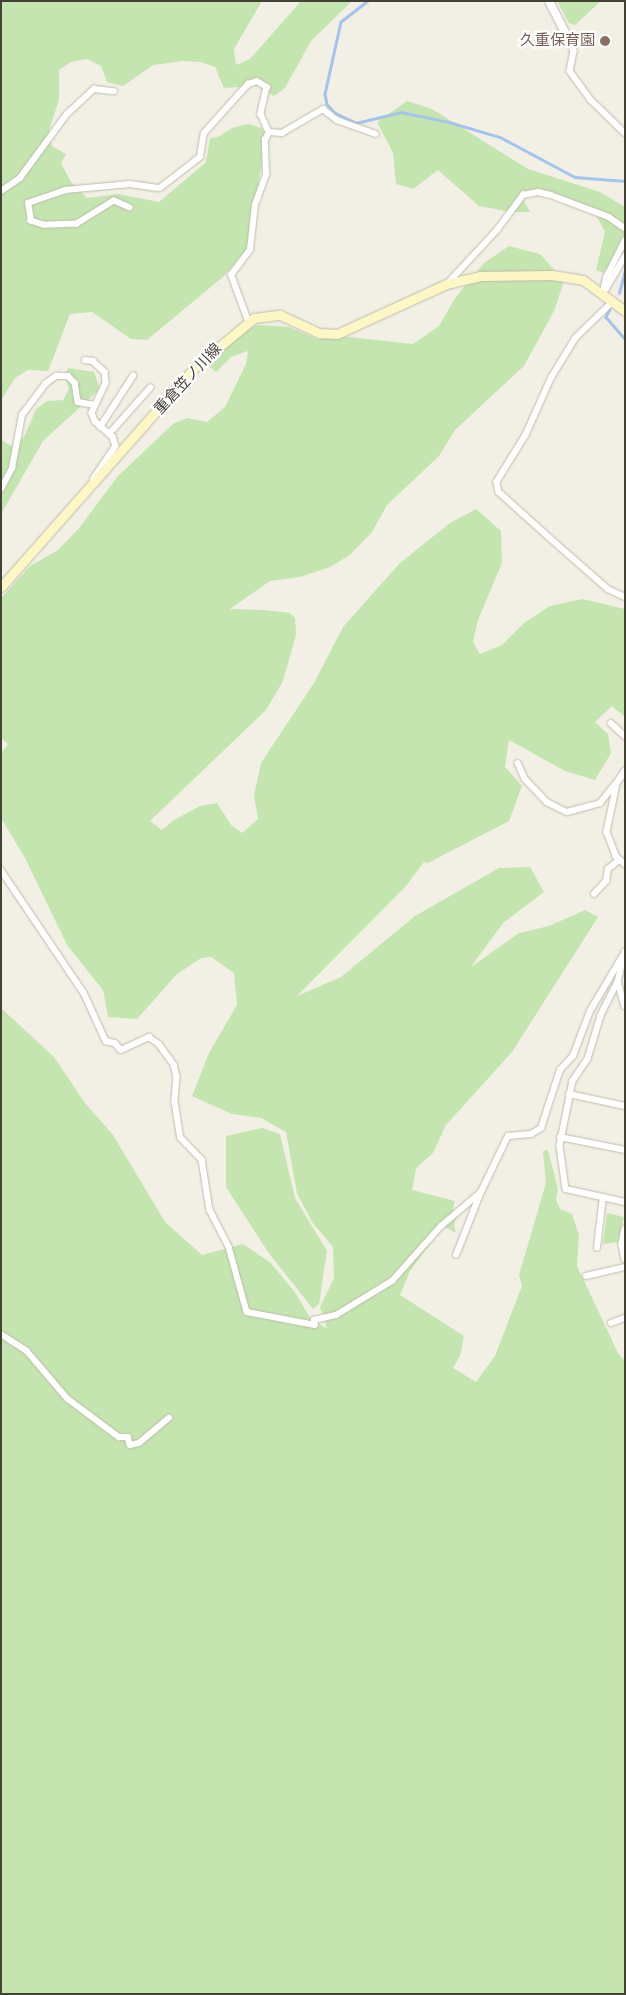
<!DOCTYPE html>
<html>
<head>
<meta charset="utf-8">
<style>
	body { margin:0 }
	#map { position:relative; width:626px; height:1995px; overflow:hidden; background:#f2f0e5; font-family:Figtree,"Noto Sans JP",sans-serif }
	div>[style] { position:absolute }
	.green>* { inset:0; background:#c4e5b0 }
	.stream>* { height:2.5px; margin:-1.25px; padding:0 1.25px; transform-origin:1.25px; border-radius:1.25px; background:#a4c3ed }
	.roads { filter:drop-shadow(0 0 1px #c0bcab) drop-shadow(0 0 1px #c0bcab) }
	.minor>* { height:5.5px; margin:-2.75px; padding:0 2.75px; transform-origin:2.75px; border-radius:2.75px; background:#fff }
	.tertiary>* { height:8px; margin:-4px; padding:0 4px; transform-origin:4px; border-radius:4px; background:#fff }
	.secondary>* { height:9px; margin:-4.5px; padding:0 4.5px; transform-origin:4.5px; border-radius:4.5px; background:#fcf7c5 }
	.dots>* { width:14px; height:14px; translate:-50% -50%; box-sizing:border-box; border:2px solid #fff; border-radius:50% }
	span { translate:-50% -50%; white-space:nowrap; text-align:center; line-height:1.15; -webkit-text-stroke:4.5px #fff; paint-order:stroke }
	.education-label { font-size:15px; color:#785e54 }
	.right { translate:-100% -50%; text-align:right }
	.street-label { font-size:15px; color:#444135 }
	.frame { position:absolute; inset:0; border:2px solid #444135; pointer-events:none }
</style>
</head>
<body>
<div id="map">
	<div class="green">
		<i style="clip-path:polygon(1px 1px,262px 1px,234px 49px,236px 65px,250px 59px,301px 1px,352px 1px,311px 41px,285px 88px,274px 96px,258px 86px,224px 88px,215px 67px,200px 62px,183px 61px,153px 65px,123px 86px,107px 82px,101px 66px,87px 59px,71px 62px,59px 70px,59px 100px,49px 130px,52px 146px,66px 154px,61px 163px,71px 182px,87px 198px,118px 194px,159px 202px,206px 162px,210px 138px,218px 137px,232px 128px,248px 124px,262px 128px,268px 142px,262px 161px,250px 237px,245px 251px,224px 276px,147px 340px,131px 339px,92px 312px,70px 314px,48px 371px,28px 370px,15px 378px,1px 400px)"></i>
		<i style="clip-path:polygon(557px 1px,601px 1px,575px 25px,569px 23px)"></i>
		<i style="clip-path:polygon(407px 101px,432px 109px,528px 169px,600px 192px,625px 207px,625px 242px,612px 263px,603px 273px,596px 270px,605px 232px,596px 215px,553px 194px,540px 189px,521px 195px,530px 212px,512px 212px,479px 206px,438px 170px,413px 189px,396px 184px,393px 153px,377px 122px)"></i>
		<i style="clip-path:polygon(509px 246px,540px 254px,564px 281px,554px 311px,524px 366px,455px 430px,439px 456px,387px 505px,372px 532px,350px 555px,330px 567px,300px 577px,270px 581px,230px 609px,264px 610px,290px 613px,295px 618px,296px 635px,283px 681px,266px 710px,150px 821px,162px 830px,174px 820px,200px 806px,217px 803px,231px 825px,242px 833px,258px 819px,254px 795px,261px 763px,314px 683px,343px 627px,400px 563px,450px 523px,476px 509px,501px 531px,502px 563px,478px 620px,473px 642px,480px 654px,502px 645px,524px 623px,550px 606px,582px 599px,625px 609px,625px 717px,612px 706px,595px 722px,608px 734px,611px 753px,595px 780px,565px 771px,509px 740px,505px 767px,522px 786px,509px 821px,428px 863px,424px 862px,406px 886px,297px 996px,341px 977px,415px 916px,499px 868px,530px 867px,544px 892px,503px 923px,471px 967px,519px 933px,549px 926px,585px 910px,598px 917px,512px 1052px,446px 1125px,433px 1153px,416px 1168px,412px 1190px,455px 1201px,453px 1208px,457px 1216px,454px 1225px,456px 1233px,443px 1226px,410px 1271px,400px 1295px,464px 1336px,460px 1356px,453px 1368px,476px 1382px,495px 1356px,522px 1286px,519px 1275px,546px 1183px,543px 1151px,548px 1150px,558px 1189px,556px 1200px,560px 1209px,572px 1214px,579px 1235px,577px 1266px,618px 1353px,625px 1361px,625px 1994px,1px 1994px,1px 1008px,54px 1057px,85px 1103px,113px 1135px,165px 1222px,202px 1255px,243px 1244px,271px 1263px,296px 1294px,312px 1321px,327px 1328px,320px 1307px,334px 1278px,333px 1247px,312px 1222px,297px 1193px,286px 1132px,261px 1118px,232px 1114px,192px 1096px,209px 1053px,237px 1005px,234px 973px,211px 957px,201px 958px,176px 975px,137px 1019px,108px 1017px,103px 990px,67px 945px,25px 858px,1px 818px,1px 753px,8px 744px,1px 738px,1px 598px,30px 566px,58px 550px,80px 527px,118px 476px,173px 424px,187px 418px,207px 422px,225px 407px,246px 364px,248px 351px,231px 357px,216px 372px,206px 364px,228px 338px,257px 325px,289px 327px,317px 339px,349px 337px,413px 344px,439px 326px,455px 298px,484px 263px)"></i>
		<i style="clip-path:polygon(68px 368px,94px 372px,100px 389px,43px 441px,1px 514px,1px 440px,15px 448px,25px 435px,36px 409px,47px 401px,63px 400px,69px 389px,65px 375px)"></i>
		<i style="clip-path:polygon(262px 1128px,280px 1134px,295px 1198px,327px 1251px,319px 1304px,313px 1309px,268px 1252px,226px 1187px,226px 1136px)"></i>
		<i style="clip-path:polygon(607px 1213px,624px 1217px,618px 1242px,603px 1244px)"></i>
	</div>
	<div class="stream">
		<i style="left:368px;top:1px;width:34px;rotate:142deg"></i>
		<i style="left:341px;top:22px;width:74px;rotate:102.5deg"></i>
		<i style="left:325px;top:94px;width:10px;rotate:79deg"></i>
		<i style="left:327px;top:104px;width:12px;rotate:48deg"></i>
		<i style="left:335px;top:113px;width:23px;rotate:25deg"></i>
		<i style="left:356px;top:123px;width:46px;rotate:-13.7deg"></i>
		<i style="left:401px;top:112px;width:49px;rotate:11.8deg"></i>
		<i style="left:449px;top:122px;width:53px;rotate:16.4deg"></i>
		<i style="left:500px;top:137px;width:85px;rotate:28.1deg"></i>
		<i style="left:575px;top:177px;width:50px;rotate:4.6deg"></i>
		<i style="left:619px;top:293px;width:23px;rotate:-75deg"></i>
		<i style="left:610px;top:309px;width:9px;rotate:117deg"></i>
		<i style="left:606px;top:317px;width:29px;rotate:49deg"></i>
	</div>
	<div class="roads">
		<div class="minor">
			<i style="left:565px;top:32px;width:21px;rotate:65deg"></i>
			<i style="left:574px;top:51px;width:20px;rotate:101deg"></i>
			<i style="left:570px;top:71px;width:36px;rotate:54deg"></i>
			<i style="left:591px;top:100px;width:47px;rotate:44.1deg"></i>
			<i style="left:1px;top:191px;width:23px;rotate:-34deg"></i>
			<i style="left:20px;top:178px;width:79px;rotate:-53.7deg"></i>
			<i style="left:67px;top:114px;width:37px;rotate:-43deg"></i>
			<i style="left:94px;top:89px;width:20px;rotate:6deg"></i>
			<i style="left:130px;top:208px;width:17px;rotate:-156deg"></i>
			<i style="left:114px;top:201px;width:44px;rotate:148.1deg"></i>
			<i style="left:77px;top:224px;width:33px;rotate:178deg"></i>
			<i style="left:44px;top:225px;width:14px;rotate:-163deg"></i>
			<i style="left:31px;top:221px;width:18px;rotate:-99deg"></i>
			<i style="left:28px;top:203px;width:39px;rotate:-19deg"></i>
			<i style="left:65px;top:190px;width:65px;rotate:-5.3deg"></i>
			<i style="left:130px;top:184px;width:30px;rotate:8deg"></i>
			<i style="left:160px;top:188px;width:51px;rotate:-37.8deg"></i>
			<i style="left:200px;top:157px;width:24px;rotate:-81deg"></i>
			<i style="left:204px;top:133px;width:66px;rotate:-48.1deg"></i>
			<i style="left:248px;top:84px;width:9px;rotate:-18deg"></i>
			<i style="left:257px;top:81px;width:12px;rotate:31deg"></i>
			<i style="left:267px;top:87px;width:28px;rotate:103deg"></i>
			<i style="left:261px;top:114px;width:20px;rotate:66deg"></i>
			<i style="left:447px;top:284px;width:74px;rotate:-47.2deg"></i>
			<i style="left:497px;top:230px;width:44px;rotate:-53.4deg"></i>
			<i style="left:523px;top:195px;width:15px;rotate:-11deg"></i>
			<i style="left:538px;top:192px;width:13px;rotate:13deg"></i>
			<i style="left:551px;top:195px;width:62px;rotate:20.8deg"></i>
			<i style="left:609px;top:217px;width:19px;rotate:35deg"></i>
			<i style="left:606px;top:289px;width:38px;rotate:-60deg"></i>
			<i style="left:603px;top:293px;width:15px;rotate:-79deg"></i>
			<i style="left:606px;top:278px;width:42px;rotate:-63.4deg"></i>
			<i style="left:613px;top:302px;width:52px;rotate:135.8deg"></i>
			<i style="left:576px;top:338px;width:46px;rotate:121.6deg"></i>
			<i style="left:552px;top:377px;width:64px;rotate:114.1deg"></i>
			<i style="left:526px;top:435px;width:55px;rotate:121.7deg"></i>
			<i style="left:497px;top:482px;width:10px;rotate:79deg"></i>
			<i style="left:499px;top:492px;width:69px;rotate:42deg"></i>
			<i style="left:550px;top:538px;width:77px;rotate:41.3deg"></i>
			<i style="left:608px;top:589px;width:19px;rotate:25deg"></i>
			<i style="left:248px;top:321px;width:49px;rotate:-110.3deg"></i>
			<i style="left:231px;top:275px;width:31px;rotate:-53deg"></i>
			<i style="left:250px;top:250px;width:45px;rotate:-83.7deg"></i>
			<i style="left:255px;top:205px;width:33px;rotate:-70deg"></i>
			<i style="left:266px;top:174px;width:34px;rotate:-92deg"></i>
			<i style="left:265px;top:140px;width:9px;rotate:-63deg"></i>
			<i style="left:269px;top:132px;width:13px;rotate:4deg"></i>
			<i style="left:282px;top:133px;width:48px;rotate:-30.3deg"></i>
			<i style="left:323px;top:109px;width:18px;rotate:38deg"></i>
			<i style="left:337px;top:120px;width:41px;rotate:19.7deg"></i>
			<i style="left:85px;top:360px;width:8px;rotate:7deg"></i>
			<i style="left:93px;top:361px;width:16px;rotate:43deg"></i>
			<i style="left:105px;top:372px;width:11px;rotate:85deg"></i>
			<i style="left:106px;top:383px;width:33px;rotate:115deg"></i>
			<i style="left:92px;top:413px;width:9px;rotate:69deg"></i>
			<i style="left:95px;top:421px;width:24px;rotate:42deg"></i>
			<i style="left:113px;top:437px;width:9px;rotate:72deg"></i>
			<i style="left:116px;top:446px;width:40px;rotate:124deg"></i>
			<i style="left:100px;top:427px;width:61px;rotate:-57.1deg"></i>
			<i style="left:109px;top:434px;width:62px;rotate:-48.3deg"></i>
			<i style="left:1px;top:489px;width:24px;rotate:-62deg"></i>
			<i style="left:12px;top:468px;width:54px;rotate:-79.3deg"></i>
			<i style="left:22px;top:415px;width:39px;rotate:-53deg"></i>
			<i style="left:45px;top:384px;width:14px;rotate:-36deg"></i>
			<i style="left:56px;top:376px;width:12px"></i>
			<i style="left:68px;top:376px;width:10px;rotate:45deg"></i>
			<i style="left:75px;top:383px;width:19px;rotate:81deg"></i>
			<i style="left:78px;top:402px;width:17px;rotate:10deg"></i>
			<i style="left:611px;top:723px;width:19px;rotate:43deg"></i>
			<i style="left:518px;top:763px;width:17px;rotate:66deg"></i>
			<i style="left:525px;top:779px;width:32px;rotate:46deg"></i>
			<i style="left:547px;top:802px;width:22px;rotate:27deg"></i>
			<i style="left:567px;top:812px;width:34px;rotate:-15deg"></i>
			<i style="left:600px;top:803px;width:35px;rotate:-51deg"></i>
			<i style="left:625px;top:771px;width:15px;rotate:122deg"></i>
			<i style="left:617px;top:784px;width:49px;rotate:101.8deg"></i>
			<i style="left:607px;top:832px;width:26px;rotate:69deg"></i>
			<i style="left:616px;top:856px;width:12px;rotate:42deg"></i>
			<i style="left:1px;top:870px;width:148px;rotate:56deg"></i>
			<i style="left:84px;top:993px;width:53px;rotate:65.4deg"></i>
			<i style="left:106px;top:1041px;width:9px;rotate:13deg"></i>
			<i style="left:115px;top:1043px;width:9px;rotate:49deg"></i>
			<i style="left:121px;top:1050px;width:31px;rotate:-25deg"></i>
			<i style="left:149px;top:1037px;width:12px;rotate:35deg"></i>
			<i style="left:159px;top:1044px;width:26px;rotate:54deg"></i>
			<i style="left:174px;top:1065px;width:12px;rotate:76deg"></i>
			<i style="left:177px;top:1077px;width:25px;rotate:95deg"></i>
			<i style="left:175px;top:1102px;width:36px;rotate:81deg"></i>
			<i style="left:181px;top:1138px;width:30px;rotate:46deg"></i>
			<i style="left:202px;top:1160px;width:51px;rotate:80.9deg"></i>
			<i style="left:210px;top:1210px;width:42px;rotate:62.8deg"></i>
			<i style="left:229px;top:1247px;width:67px;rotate:74.5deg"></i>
			<i style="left:247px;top:1312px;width:69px;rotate:10.8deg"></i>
			<i style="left:315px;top:1325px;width:5px;rotate:-101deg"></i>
			<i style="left:314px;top:1320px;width:23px;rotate:-13deg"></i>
			<i style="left:336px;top:1315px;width:66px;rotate:-31.3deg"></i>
			<i style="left:392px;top:1281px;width:74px;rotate:-48.3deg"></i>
			<i style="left:441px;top:1226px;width:52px;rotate:-40.4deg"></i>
			<i style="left:481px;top:1192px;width:62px;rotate:-64.3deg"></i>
			<i style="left:508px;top:1136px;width:23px;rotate:-5deg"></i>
			<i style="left:531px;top:1134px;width:12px;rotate:-31deg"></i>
			<i style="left:541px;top:1128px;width:61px;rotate:-71.9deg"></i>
			<i style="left:560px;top:1070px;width:19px;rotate:-47deg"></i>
			<i style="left:573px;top:1056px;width:48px;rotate:-69.3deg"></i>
			<i style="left:590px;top:1011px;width:63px;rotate:-59.3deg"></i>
			<i style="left:594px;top:894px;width:18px;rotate:-47deg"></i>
			<i style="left:606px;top:881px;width:12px;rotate:-81deg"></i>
			<i style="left:608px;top:869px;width:14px;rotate:-39deg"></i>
			<i style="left:625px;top:952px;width:31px;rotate:103deg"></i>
			<i style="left:618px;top:982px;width:25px;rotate:74deg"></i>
			<i style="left:618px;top:982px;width:38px;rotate:117deg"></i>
			<i style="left:601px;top:1016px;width:45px;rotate:106.8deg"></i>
			<i style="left:588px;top:1059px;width:27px;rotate:124deg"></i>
			<i style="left:573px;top:1081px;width:66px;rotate:101.3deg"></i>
			<i style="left:560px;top:1146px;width:43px;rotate:82.1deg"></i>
			<i style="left:566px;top:1189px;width:60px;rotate:12.4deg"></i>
			<i style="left:569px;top:1094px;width:57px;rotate:12.1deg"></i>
			<i style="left:560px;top:1137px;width:66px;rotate:11.3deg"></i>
			<i style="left:625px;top:1229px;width:16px;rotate:101deg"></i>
			<i style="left:622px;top:1245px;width:14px;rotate:78deg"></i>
			<i style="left:597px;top:1248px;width:51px;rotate:-83.3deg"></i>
			<i style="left:456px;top:1255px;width:68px;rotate:-68.4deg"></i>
			<i style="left:586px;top:1276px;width:40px;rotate:-13deg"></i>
			<i style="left:611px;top:1323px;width:15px;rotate:-20deg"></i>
			<i style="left:1px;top:1334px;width:31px;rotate:33deg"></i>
			<i style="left:27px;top:1351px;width:63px;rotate:49.5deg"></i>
			<i style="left:68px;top:1399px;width:64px;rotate:36.7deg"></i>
			<i style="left:119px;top:1437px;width:9px"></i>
			<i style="left:128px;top:1437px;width:8px;rotate:76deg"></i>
			<i style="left:130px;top:1445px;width:9px;rotate:-13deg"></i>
			<i style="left:139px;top:1443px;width:39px;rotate:-40deg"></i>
		</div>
		<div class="tertiary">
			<i style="left:549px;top:1px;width:35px;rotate:63deg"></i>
		</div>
		<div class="secondary">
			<i style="left:1px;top:587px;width:293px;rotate:-48.6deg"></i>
			<i style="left:195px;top:367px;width:77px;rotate:-39.7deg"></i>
			<i style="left:254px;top:318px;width:26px;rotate:-7deg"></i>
			<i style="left:280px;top:315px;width:43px;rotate:24.8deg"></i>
			<i style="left:319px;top:333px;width:18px;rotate:3deg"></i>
			<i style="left:337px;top:334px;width:120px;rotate:-24.6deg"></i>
			<i style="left:446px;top:284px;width:36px;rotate:-13deg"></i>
			<i style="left:481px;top:276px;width:71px;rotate:-0.8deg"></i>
			<i style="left:552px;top:275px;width:31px;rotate:9deg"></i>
			<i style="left:583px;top:280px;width:52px;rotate:36.4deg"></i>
		</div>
	</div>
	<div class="dots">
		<i style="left:605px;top:41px;background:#8d6e63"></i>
	</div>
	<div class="education-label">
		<span class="right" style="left:595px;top:41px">久重保育園</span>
	</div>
	<div class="street-label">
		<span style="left:188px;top:379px;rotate:-47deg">重倉笠ノ川線</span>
	</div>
	<div class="frame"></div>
</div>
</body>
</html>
